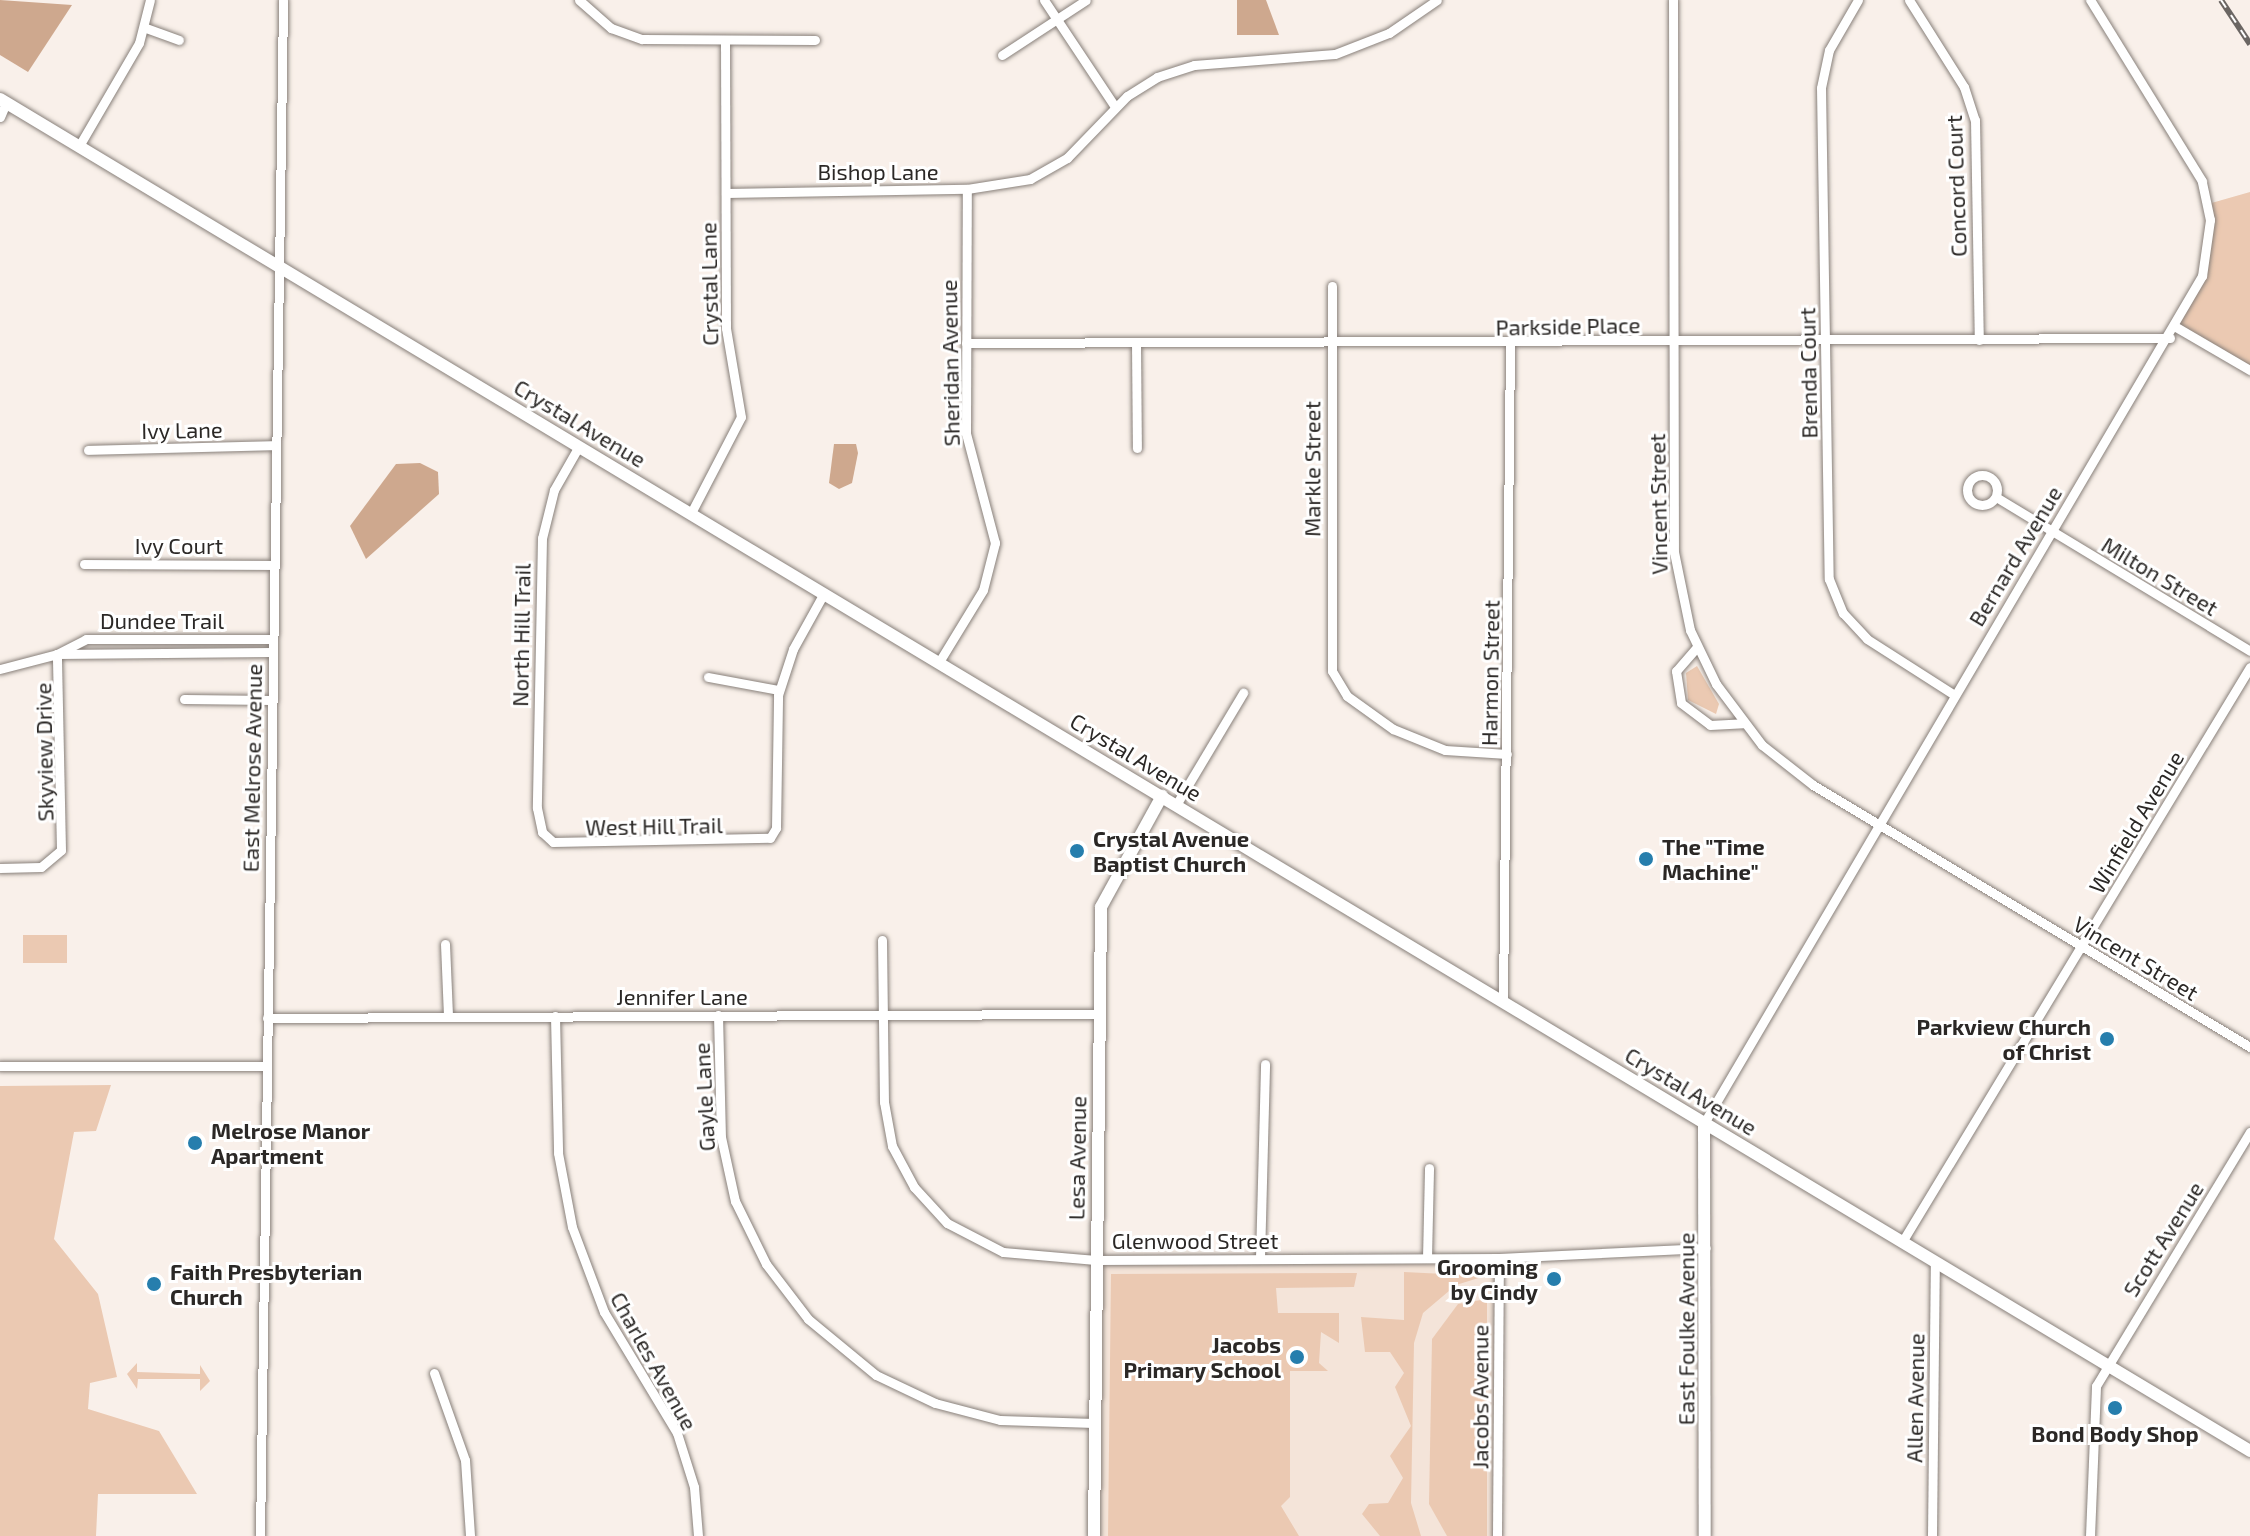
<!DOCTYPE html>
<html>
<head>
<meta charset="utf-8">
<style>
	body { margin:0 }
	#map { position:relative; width:2250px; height:1536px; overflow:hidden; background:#f9f0ea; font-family:"Exo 2",sans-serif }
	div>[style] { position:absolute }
	.built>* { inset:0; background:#f4e4d9 }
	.green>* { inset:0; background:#ebc9b2 }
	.water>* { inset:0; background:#cea88e }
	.roads { filter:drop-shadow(0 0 2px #88807a) drop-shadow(0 0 2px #88807a) }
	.street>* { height:9px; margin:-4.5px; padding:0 4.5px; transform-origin:4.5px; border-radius:4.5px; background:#fff }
	.street>.ring { margin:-4.5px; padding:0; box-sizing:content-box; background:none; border:9px solid #fff; border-radius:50% }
	.secondary>* { height:12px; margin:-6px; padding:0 6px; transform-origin:6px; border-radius:6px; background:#fff }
	.rail>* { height:6px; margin-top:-3px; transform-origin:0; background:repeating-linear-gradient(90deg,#fff 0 9px,#6b6663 0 18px); box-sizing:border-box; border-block:2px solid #6b6663 }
	.dots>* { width:22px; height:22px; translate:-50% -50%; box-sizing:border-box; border:4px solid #fff; border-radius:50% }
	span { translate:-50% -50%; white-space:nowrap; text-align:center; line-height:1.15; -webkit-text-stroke:6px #fff; paint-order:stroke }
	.street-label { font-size:22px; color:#2b2826 }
	.poi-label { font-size:22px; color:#2b2826; font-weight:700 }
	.left { translate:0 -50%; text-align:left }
	.right { translate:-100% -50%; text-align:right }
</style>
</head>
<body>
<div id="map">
	<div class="built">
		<i style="clip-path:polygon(1499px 1258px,1497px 1536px,1094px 1536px,1096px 1260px)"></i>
	</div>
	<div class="green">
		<i style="clip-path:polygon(2250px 192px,2250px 371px,2176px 327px,2196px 291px,2208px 204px)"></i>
		<i style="clip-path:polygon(1697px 666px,1719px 704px,1716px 714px,1688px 700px,1686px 673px)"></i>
		<i style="clip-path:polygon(23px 935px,67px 935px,67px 963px,23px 963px)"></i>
		<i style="clip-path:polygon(111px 1085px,96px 1131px,74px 1132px,54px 1239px,98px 1294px,117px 1377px,90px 1383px,88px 1409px,159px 1431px,197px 1494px,98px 1494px,96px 1536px,0 1536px,0 1086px)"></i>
		<i style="clip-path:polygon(1404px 1272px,1485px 1276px,1456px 1285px,1423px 1313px,1414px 1343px,1411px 1503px,1421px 1536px,1380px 1536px,1362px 1514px,1369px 1504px,1388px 1503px,1403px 1478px,1390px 1456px,1411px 1426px,1395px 1387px,1404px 1373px,1390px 1352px,1365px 1352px,1361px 1317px,1404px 1320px)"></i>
		<i style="clip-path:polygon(1357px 1273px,1354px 1287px,1276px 1288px,1278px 1313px,1339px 1313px,1339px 1343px,1321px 1332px,1319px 1363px,1328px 1371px,1290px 1371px,1290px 1497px,1281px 1506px,1299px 1536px,1108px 1536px,1111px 1274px)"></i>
		<i style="clip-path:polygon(1487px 1299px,1487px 1536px,1447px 1536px,1429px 1504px,1432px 1339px,1458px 1304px)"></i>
		<i style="clip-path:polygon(137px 1363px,137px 1372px,200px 1374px,200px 1365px,210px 1381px,200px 1391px,200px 1379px,138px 1379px,137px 1389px,127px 1374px)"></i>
	</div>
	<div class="water">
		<i style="clip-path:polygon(0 0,72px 5px,28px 72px,0 55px)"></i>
		<i style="clip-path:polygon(1237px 0,1266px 0,1279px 35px,1237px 35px)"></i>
		<i style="clip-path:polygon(834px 444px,856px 444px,858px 453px,852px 483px,839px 489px,829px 483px)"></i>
		<i style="clip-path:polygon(420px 463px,438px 472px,439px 494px,366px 559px,350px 526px,396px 464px)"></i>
	</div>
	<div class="roads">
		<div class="street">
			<i style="left:579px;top:0;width:43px;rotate:41.2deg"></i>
			<i style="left:611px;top:28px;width:33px;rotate:20deg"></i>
			<i style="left:642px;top:39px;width:173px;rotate:0.3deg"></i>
			<i style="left:1044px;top:0;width:128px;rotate:56.4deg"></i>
			<i style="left:1673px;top:0;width:552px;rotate:89.9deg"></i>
			<i style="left:1674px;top:552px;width:80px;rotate:78.4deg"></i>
			<i style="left:1690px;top:630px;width:60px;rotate:64.3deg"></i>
			<i style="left:1716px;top:684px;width:76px;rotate:53deg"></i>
			<i style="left:1762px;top:745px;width:65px;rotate:38.1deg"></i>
			<i style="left:1813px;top:785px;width:510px;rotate:30.94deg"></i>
			<i style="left:1858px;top:0;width:58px;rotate:120.1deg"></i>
			<i style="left:1829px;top:50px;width:39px;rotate:102deg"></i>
			<i style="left:1821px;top:88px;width:491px;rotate:89.1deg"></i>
			<i style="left:1829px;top:579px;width:37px;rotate:68deg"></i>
			<i style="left:1843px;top:613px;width:35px;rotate:47deg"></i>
			<i style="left:1867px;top:639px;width:102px;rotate:32.6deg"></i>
			<i style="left:1909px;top:0;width:103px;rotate:57.7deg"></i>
			<i style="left:1964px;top:87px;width:35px;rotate:72deg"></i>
			<i style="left:1975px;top:120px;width:220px;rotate:89deg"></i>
			<i style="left:146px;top:28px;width:35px;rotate:20deg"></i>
			<i style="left:1002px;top:55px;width:100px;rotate:-33.2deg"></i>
			<i style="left:0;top:117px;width:15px;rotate:-67deg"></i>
			<i style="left:79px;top:146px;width:119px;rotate:-59.8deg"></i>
			<i style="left:139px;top:43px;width:44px;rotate:-75.7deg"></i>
			<i style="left:726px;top:193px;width:241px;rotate:-1deg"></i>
			<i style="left:967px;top:189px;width:64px;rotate:-9deg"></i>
			<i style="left:1030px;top:179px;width:43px;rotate:-29.6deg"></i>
			<i style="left:1067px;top:158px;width:86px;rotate:-45.9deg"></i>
			<i style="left:1127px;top:96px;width:36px;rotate:-32deg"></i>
			<i style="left:1157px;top:77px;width:39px;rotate:-18deg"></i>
			<i style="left:1194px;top:65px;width:141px;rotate:-4.5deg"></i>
			<i style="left:1335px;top:54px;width:58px;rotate:-21.3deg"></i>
			<i style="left:1389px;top:33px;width:58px;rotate:-34.5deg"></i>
			<i style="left:1332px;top:286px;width:385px;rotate:90deg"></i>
			<i style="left:1332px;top:671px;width:29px;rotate:59deg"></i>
			<i style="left:1347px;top:696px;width:57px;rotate:35.7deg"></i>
			<i style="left:1393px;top:729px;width:56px;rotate:22deg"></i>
			<i style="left:1445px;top:750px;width:62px;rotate:3.7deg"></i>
			<i style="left:2176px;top:327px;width:86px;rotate:30.2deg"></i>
			<i style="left:966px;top:343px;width:1204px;rotate:-0.24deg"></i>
			<i style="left:1136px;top:343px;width:105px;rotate:89.5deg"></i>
			<i style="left:579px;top:446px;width:51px;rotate:119.6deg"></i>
			<i style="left:554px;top:490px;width:49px;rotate:104deg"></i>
			<i style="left:542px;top:538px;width:270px;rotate:91.1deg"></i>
			<i style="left:537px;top:808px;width:25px;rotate:78deg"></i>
			<i style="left:542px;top:832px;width:15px;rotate:42deg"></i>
			<i style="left:553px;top:842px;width:217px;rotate:-1.1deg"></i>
			<i style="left:770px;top:838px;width:12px;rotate:-59deg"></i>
			<i style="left:776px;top:828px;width:133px;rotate:-89.1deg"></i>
			<i style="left:778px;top:695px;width:48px;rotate:-71.9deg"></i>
			<i style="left:793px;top:649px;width:64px;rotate:-61deg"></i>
			<i style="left:88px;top:450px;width:188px;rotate:-1.5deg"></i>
			<i class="ring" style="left:1967px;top:475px;width:21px;height:21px"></i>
			<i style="left:1996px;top:497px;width:297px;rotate:31.2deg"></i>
			<i style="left:691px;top:513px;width:108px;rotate:-62.5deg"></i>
			<i style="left:741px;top:417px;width:90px;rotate:-99.6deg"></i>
			<i style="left:726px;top:328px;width:287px;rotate:-90.2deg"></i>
			<i style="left:84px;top:564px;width:190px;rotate:0.3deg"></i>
			<i style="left:1697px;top:647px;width:32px;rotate:131deg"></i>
			<i style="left:1676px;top:671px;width:32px;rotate:81deg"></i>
			<i style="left:1681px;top:703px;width:36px;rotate:37deg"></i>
			<i style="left:1710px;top:725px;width:33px;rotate:-3deg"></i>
			<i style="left:57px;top:654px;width:33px;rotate:-27deg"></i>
			<i style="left:86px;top:639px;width:186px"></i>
			<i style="left:939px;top:662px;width:84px;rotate:-58.6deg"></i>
			<i style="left:983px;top:590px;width:49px;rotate:-75.7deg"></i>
			<i style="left:995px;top:543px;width:114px;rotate:-104.8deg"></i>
			<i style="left:966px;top:433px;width:244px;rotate:-89.8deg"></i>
			<i style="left:0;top:669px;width:59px;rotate:-14.7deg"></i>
			<i style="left:57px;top:654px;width:215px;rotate:-0.5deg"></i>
			<i style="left:708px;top:677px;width:72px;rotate:10.4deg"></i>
			<i style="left:184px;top:699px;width:87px;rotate:0.7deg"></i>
			<i style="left:1176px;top:805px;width:131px;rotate:-59.1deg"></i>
			<i style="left:0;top:868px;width:41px;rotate:-1.4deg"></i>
			<i style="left:41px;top:867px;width:26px;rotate:-40deg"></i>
			<i style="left:61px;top:850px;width:196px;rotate:-91.2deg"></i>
			<i style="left:882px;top:940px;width:162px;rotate:89.3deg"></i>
			<i style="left:884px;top:1102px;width:45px;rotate:79.7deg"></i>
			<i style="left:892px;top:1146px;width:47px;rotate:61.8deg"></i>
			<i style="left:914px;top:1187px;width:49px;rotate:47.5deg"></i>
			<i style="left:947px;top:1223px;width:63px;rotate:27.4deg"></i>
			<i style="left:1003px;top:1252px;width:93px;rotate:4.9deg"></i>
			<i style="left:1096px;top:1260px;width:403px;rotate:-0.3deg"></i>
			<i style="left:1499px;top:1258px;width:207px;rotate:-2.8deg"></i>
			<i style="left:445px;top:944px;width:72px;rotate:87.6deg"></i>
			<i style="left:1503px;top:1002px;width:657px;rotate:-89.39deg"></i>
			<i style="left:718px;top:1015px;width:122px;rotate:88.6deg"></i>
			<i style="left:721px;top:1137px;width:66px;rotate:77.7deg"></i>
			<i style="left:735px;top:1201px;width:70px;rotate:63.8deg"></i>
			<i style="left:766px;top:1264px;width:69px;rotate:52.6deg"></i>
			<i style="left:808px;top:1319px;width:88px;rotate:39.5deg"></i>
			<i style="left:876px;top:1375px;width:65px;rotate:25.4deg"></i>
			<i style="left:935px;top:1403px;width:67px;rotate:14.7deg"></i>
			<i style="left:1000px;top:1420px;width:94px;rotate:1.8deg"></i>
			<i style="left:555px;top:1016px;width:137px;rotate:88.7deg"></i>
			<i style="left:558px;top:1153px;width:75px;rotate:79.3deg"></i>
			<i style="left:572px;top:1227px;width:91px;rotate:69.4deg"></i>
			<i style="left:604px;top:1312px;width:141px;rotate:58.9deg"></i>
			<i style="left:677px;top:1433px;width:57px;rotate:72.5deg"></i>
			<i style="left:694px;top:1487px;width:49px;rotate:85.3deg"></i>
			<i style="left:267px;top:1018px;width:831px;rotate:-0.28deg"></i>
			<i style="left:0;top:1066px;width:266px"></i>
			<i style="left:1704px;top:1123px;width:983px;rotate:-59.55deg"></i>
			<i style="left:2202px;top:276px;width:57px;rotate:-81.9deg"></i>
			<i style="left:2210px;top:220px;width:40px;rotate:-102deg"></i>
			<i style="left:2202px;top:181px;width:213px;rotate:-121.7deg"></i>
			<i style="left:1902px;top:1242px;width:672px;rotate:-58.82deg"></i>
			<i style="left:1260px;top:1258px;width:194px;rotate:-88.5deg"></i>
			<i style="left:1427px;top:1258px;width:90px;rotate:-88.7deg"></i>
			<i style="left:434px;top:1373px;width:92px;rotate:70.4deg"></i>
			<i style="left:465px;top:1460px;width:76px;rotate:86.2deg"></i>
			<i style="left:260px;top:1536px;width:1536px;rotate:-89.14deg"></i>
			<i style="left:1497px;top:1536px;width:278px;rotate:-89.6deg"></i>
			<i style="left:1932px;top:1536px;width:275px;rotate:-89.4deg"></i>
			<i style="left:2090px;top:1536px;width:150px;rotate:-87.7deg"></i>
			<i style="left:2096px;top:1386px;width:297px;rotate:-58.8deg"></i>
		</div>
		<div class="secondary">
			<i style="left:0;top:99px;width:2625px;rotate:31deg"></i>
			<i style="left:1704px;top:1123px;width:413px;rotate:89.9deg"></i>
			<i style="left:1094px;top:1536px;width:629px;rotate:-89.36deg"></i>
			<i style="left:1101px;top:907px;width:127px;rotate:-61.2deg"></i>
		</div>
	</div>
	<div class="rail">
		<i style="left:2221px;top:0;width:53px;rotate:56.6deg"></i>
	</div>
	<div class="dots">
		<i style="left:1077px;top:851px;background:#267ead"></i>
		<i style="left:1646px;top:859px;background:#267ead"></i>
		<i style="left:2107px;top:1039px;background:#267ead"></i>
		<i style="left:195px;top:1143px;background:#267ead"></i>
		<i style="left:1554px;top:1279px;background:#267ead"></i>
		<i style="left:154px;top:1284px;background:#267ead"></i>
		<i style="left:1297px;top:1357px;background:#267ead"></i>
		<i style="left:2115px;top:1408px;background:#267ead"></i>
	</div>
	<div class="street-label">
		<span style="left:878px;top:172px">Bishop Lane</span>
		<span style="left:1956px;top:186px;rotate:-92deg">Concord Court</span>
		<span style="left:709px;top:284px;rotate:-91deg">Crystal Lane</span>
		<span style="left:1568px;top:326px;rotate:-1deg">Parkside Place</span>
		<span style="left:950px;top:363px;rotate:-91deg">Sheridan Avenue</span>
		<span style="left:1808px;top:373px;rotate:-91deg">Brenda Court</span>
		<span style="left:580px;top:423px;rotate:31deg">Crystal Avenue</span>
		<span style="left:182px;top:430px;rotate:-1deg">Ivy Lane</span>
		<span style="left:1312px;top:469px;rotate:-90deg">Markle Street</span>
		<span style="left:1658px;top:504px;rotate:-91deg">Vincent Street</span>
		<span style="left:179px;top:546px">Ivy Court</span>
		<span style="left:2015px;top:556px;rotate:-59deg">Bernard Avenue</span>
		<span style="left:2160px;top:576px;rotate:31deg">Milton Street</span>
		<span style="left:162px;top:621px">Dundee Trail</span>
		<span style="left:521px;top:635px;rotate:-89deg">North Hill Trail</span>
		<span style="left:1490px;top:673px;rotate:-89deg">Harmon Street</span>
		<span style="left:44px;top:752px;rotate:-91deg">Skyview Drive</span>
		<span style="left:1136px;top:757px;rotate:31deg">Crystal Avenue</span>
		<span style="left:252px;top:768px;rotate:-89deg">East Melrose Avenue</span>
		<span style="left:2136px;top:822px;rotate:-59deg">Winfield Avenue</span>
		<span style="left:654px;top:826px;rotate:-1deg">West Hill Trail</span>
		<span style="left:2136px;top:958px;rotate:31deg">Vincent Street</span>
		<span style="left:682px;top:997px">Jennifer Lane</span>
		<span style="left:1691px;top:1091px;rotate:31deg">Crystal Avenue</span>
		<span style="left:704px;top:1097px;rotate:-93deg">Gayle Lane</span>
		<span style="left:1077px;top:1158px;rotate:-89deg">Lesa Avenue</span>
		<span style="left:2163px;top:1239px;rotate:-58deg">Scott Avenue</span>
		<span style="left:1195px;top:1241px">Glenwood Street</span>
		<span style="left:1686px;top:1329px;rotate:-90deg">East Foulke Avenue</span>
		<span style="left:654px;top:1361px;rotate:61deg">Charles Avenue</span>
		<span style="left:1480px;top:1397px;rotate:-90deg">Jacobs Avenue</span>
		<span style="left:1915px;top:1398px;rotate:-89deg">Allen Avenue</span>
	</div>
	<div class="poi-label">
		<span class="left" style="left:1093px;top:851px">Crystal Avenue<br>Baptist Church</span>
		<span class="left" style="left:1662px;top:859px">The "Time<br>Machine"</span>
		<span class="right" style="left:2091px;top:1039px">Parkview Church<br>of Christ</span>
		<span class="left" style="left:211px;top:1143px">Melrose Manor<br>Apartment</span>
		<span class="right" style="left:1538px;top:1279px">Grooming<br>by Cindy</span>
		<span class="left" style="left:170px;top:1284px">Faith Presbyterian<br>Church</span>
		<span class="right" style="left:1281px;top:1357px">Jacobs<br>Primary School</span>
		<span style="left:2115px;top:1434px">Bond Body Shop</span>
	</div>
</div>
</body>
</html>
